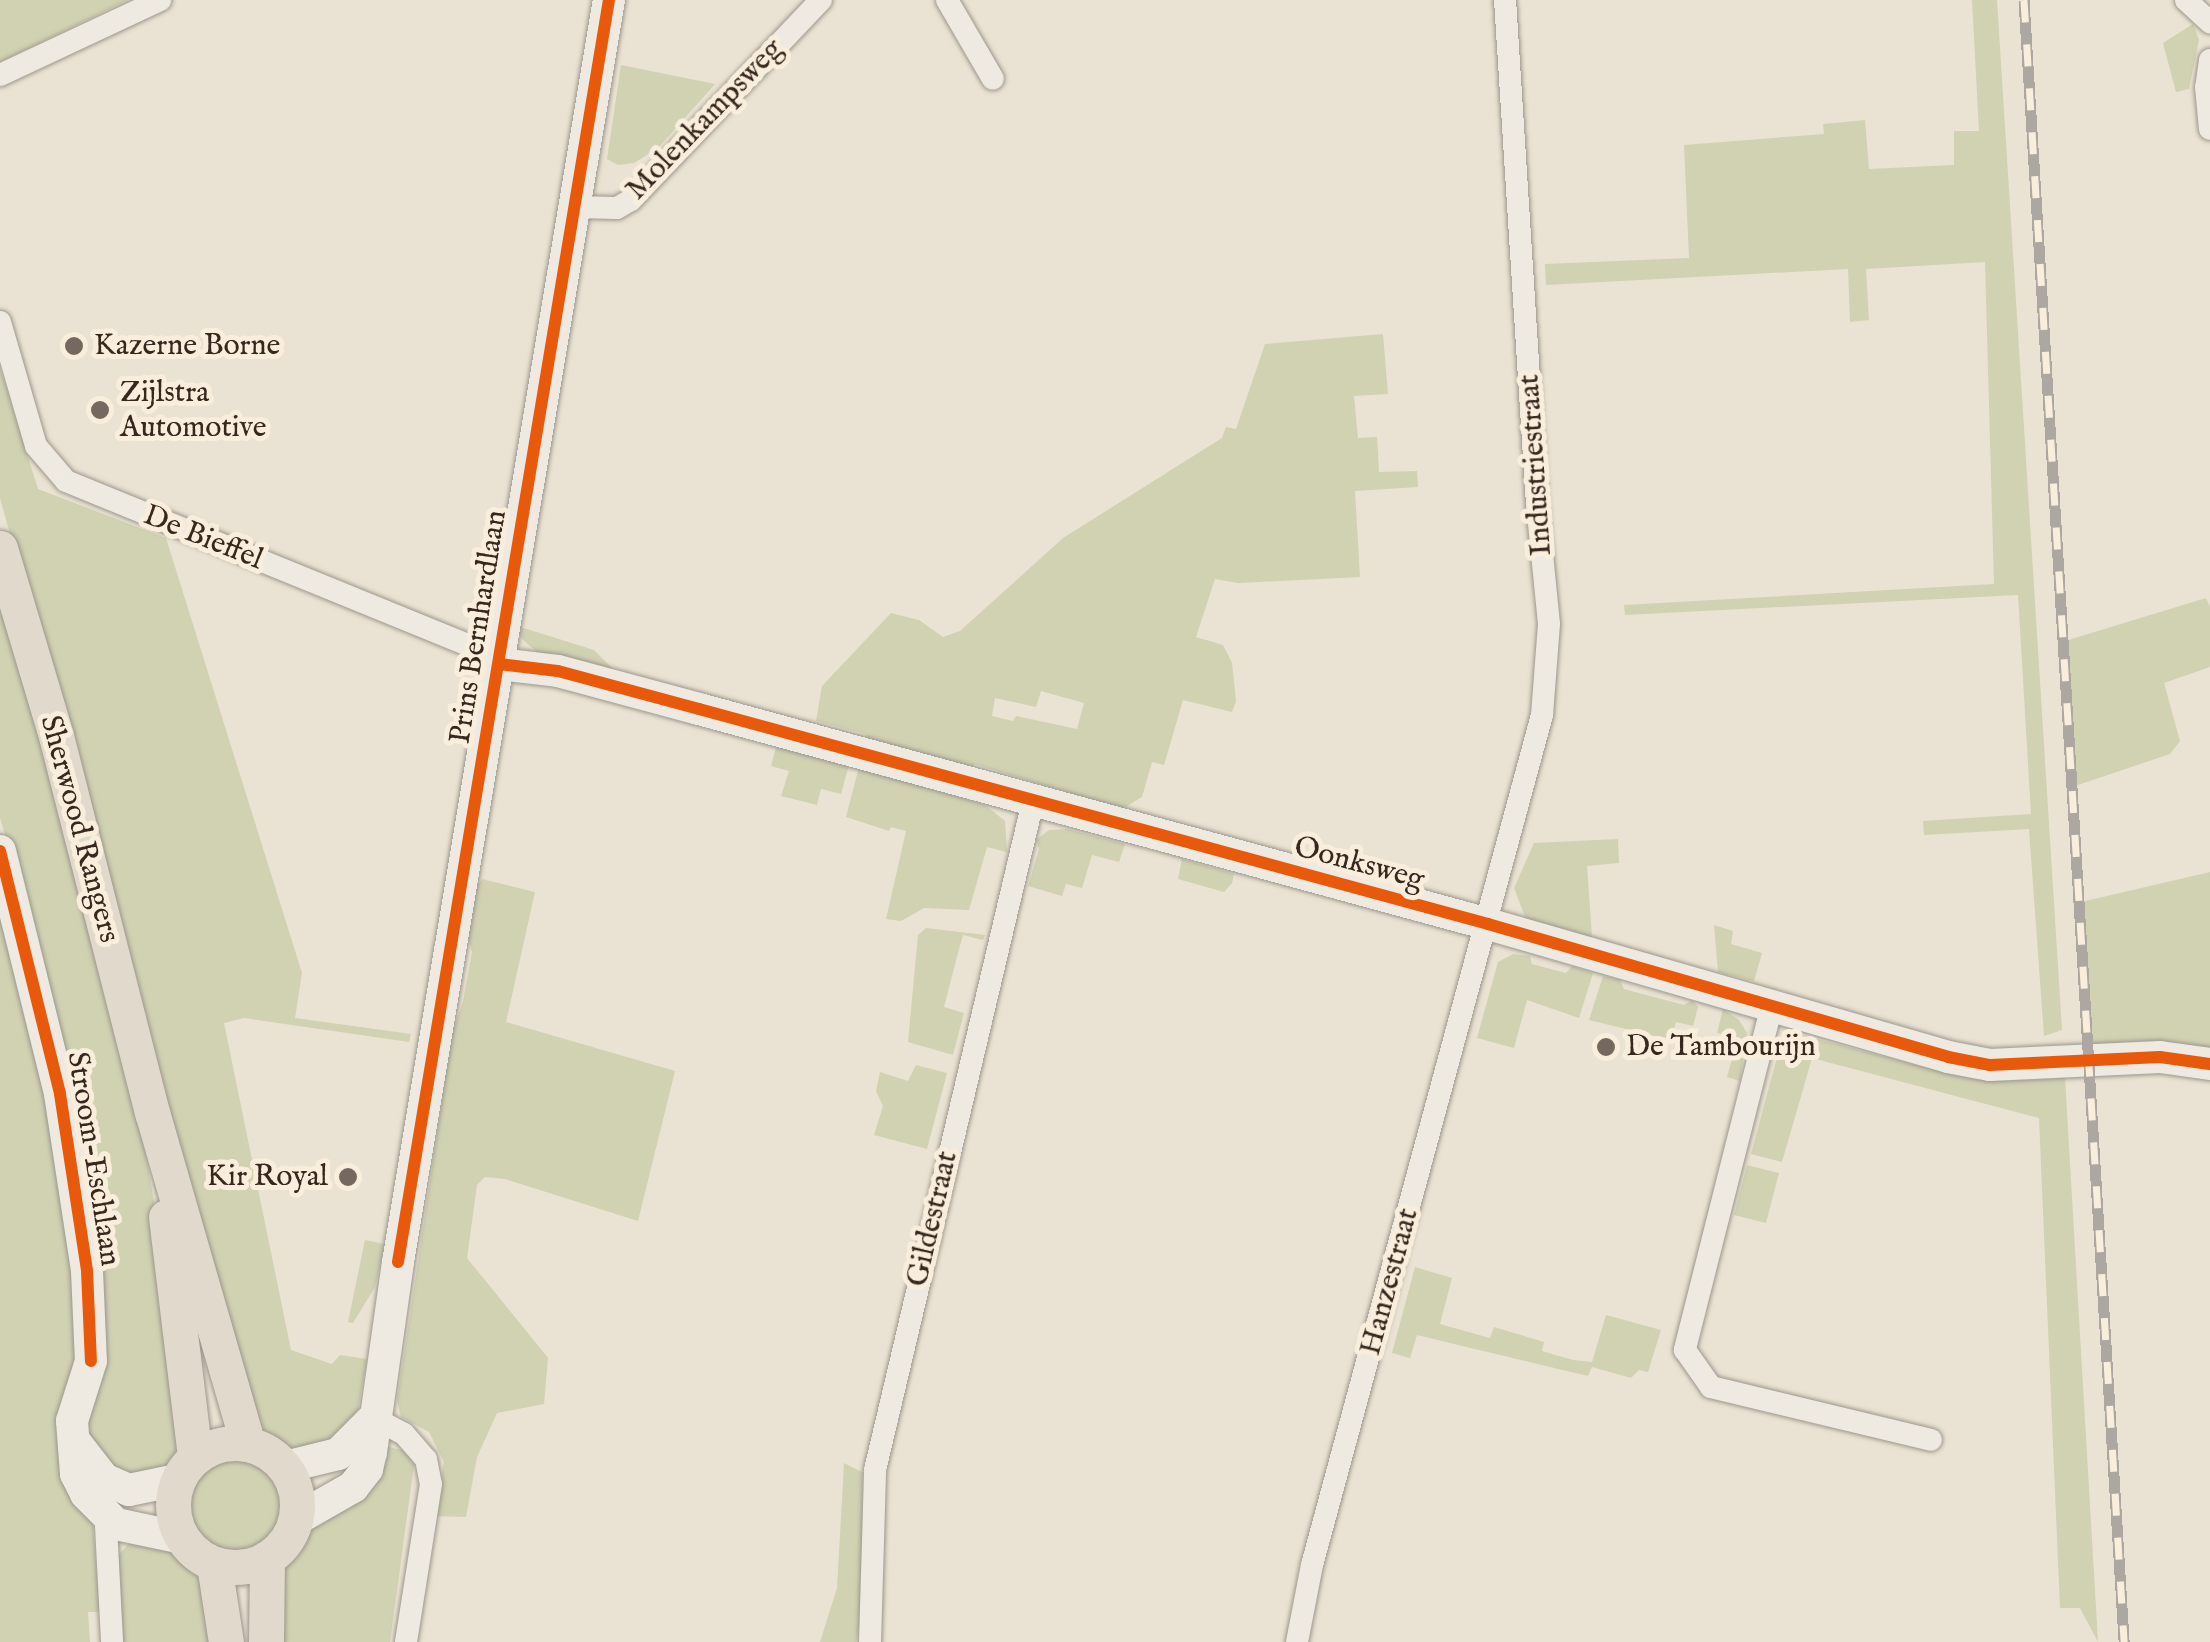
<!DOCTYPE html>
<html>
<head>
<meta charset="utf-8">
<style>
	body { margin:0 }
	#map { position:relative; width:2210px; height:1642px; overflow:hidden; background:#eae2d2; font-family:"IM FELL English",serif }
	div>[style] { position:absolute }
	.green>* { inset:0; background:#d0d2b2 }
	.round { border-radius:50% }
	.roads { filter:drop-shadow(0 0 2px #9c968c) drop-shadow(0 0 2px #9c968c) }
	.street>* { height:22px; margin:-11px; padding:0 11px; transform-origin:11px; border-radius:11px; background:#eeeae1 }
	.secondary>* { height:32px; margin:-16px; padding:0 16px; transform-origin:16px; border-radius:16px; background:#eeeae1 }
	.primary>* { height:35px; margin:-17.5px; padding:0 17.5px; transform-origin:17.5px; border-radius:17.5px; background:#e1d9cc }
	.primary>.ring { margin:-17.5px; padding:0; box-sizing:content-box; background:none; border:35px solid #e1d9cc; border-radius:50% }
	.rail>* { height:11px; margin-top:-5.5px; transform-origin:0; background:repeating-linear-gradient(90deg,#f8eedb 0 22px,#ada7a1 0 44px); box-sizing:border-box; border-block:2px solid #ada7a1 }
	.cycleway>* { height:12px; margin:-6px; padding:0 6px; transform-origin:6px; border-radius:6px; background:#e8590c }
	.dots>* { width:28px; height:28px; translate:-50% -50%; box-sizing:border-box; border:5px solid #f8eedb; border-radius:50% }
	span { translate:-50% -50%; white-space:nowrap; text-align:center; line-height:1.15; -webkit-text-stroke:10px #f8eedb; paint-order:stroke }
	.street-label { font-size:30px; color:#36271f }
	.poi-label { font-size:30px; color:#36271f }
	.left { translate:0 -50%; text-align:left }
	.right { translate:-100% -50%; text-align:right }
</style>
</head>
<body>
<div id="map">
	<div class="green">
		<i style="clip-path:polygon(0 0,128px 0,0 62px)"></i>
		<i style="clip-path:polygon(1972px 0,1997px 0,2062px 1030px,2044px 1036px,2029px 829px,1924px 835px,1923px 821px,2031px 814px,2018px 595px,1625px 615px,1624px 605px,1994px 584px,1985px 262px,1866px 269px,1869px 320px,1850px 322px,1848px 269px,1546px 285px,1545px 264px,1689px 258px,1684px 145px,1824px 134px,1823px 124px,1865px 120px,1869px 169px,1954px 165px,1954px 131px,1979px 131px)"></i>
		<i style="clip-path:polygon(2193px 24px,2199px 40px,2189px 89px,2176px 92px,2163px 43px)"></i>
		<i style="clip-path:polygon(621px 65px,715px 84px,658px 148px,634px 163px,618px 165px,607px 159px)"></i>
		<i style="clip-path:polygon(evenodd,1383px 334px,1388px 394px,1354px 396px,1358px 438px,1377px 437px,1379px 472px,1417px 471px,1418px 487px,1355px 491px,1360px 577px,1238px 583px,1215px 579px,1196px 637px,1223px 645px,1232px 663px,1236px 701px,1232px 712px,1183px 700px,1164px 765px,1152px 762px,1142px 797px,1122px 809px,975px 764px,965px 773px,869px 746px,866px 734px,816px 721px,822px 686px,891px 613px,919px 620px,943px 637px,960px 631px,1063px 538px,1222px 438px,1226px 427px,1236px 429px,1265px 344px,1383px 334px,1041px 691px,1084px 703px,1077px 729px,1016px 716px,1013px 721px,992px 716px,995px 698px,1036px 707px,1041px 691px)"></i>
		<i style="clip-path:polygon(0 368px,38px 489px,166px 538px,302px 973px,295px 1018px,411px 1034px,409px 1042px,244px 1018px,224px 1023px,291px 1350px,332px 1364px,340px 1355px,367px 1359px,357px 1415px,346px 1436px,284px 1451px,251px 1425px,145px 1018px,0 498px)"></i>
		<i style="clip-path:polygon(2206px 598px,2210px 607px,2210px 667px,2164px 683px,2180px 741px,2170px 754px,2072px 787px,2065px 641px)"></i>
		<i style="clip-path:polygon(0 608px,59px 802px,145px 1148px,165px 1267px,181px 1458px,175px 1465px,131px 1482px,86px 1445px,44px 965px,0 818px)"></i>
		<i style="clip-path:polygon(517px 626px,594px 650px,622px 678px,538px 653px,521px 638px)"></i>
		<i style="clip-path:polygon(777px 744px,849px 765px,841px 794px,821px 789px,817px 805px,781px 796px,789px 771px,771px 766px)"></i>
		<i style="clip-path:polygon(859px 767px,985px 805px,1005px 821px,1007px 852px,987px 847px,969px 910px,924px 908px,901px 921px,886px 919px,906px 831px,891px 827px,889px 831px,846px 817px)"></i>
		<i style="clip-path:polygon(1067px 829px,1125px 844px,1119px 862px,1092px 855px,1082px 888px,1066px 884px,1062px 896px,1028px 886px,1039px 849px,1036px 840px,1049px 830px)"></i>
		<i style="clip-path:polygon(1618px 839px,1619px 863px,1587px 866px,1592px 937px,1527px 922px,1514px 888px,1534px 843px)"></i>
		<i style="clip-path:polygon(1182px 859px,1234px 874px,1232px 883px,1224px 892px,1178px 879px)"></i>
		<i style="clip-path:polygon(2210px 872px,2210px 1052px,2178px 1043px,2084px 1050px,2077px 903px)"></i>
		<i style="clip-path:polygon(482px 879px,535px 892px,506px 1022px,675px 1071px,638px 1221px,505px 1179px,485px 1177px,477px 1185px,467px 1258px,548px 1358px,544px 1404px,497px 1413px,477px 1457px,466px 1517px,434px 1516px,444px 1462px,429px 1432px,401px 1417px,397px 1401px,445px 1082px,441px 1066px,463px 1001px,472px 953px,464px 922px,468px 901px)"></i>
		<i style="clip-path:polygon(0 890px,64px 1178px,100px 1612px,88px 1612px,90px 1642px,0 1642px)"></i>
		<i style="clip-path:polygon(1714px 925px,1733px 931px,1731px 944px,1762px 953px,1754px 981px,1718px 972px)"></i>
		<i style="clip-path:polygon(926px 928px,985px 935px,983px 940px,963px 935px,959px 949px,944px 1007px,964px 1013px,953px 1055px,908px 1042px,918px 935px)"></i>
		<i style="clip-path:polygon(1513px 954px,1530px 956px,1532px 964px,1566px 973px,1572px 966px,1593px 973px,1579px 1018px,1527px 1000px,1514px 1048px,1477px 1038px,1498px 962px)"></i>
		<i style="clip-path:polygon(1603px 976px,1620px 980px,1624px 989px,1684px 1005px,1692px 1000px,1698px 1007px,1693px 1026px,1676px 1022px,1671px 1040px,1589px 1020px)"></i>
		<i style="clip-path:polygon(1723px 1009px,1739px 1020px,1747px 1033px,1740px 1081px,1727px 1077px,1738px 1038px,1717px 1033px)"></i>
		<i style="clip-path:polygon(1798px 1034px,1962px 1077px,2005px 1081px,2065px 1078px,2098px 1642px,2080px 1608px,2060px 1608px,2039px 1118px,1812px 1058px,1782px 1162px,1751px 1154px,1782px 1039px)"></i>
		<i style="clip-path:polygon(916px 1065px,947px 1073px,927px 1149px,874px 1135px,883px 1106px,876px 1091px,880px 1072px,908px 1081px)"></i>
		<i style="clip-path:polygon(1747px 1165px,1779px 1173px,1766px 1223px,1734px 1215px)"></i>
		<i style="clip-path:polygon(365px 1240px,385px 1244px,375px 1287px,353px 1323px,348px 1322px)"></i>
		<i style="clip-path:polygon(1415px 1267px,1452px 1278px,1440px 1324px,1490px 1338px,1494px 1327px,1544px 1342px,1542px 1351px,1573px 1360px,1592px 1362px,1606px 1315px,1661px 1330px,1648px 1372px,1639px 1370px,1631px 1378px,1592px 1367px,1588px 1376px,1417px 1335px,1410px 1358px,1392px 1353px)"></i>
		<i style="clip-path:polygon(385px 1446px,406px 1451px,414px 1465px,390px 1642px,276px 1642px,280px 1566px,304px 1532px)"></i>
		<i class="round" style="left:186px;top:1458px;width:98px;height:98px"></i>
		<i style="clip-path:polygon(844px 1463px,862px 1472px,864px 1606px,856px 1642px,820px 1642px,837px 1588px)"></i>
		<i style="clip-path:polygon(130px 1542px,169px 1548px,195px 1566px,203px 1577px,211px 1642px,121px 1642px,118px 1556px)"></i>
	</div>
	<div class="roads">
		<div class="street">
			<i style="left:947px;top:0;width:91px;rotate:59.8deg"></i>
			<i style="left:2186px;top:0;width:33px;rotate:43deg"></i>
			<i style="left:2210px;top:60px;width:27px;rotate:98deg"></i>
			<i style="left:2206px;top:87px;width:42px;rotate:84.6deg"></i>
			<i style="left:0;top:75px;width:177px;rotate:-25.1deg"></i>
			<i style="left:575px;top:207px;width:42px;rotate:1.4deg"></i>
			<i style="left:617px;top:208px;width:16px;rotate:-30deg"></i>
			<i style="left:631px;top:200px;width:276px;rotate:-46.5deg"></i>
			<i style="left:0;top:322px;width:129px;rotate:73.8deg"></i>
			<i style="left:36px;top:446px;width:46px;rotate:49.4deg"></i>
			<i style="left:66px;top:481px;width:442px;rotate:22.2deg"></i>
			<i style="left:475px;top:648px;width:29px;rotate:34deg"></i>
			<i style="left:1772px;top:1005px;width:356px;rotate:104.2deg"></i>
			<i style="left:1685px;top:1350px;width:45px;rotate:54.9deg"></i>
			<i style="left:1711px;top:1387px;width:226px;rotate:13.5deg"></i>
			<i style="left:374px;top:1418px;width:34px;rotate:28deg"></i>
			<i style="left:404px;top:1434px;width:33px;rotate:49deg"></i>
			<i style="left:426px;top:1459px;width:25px;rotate:79deg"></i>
			<i style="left:431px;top:1484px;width:160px;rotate:99deg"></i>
			<i style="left:105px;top:1507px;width:135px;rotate:87deg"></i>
			<i style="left:870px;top:1642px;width:172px;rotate:-88.3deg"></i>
			<i style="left:875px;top:1470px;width:687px;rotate:-76.71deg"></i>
			<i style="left:1297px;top:1642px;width:78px;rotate:-79deg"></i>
			<i style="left:1312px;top:1565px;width:881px;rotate:-74.86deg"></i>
			<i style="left:1542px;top:715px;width:91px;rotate:-85.6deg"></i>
			<i style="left:1549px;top:624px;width:121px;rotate:-95.7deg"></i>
			<i style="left:1537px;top:504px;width:505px;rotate:-93.63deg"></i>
		</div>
		<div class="secondary">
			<i style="left:499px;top:664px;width:59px;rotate:6.8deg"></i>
			<i style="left:558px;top:671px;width:146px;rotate:15.1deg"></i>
			<i style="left:699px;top:709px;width:818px;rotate:15.24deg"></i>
			<i style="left:1488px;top:924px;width:479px;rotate:16.1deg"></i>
			<i style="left:1948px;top:1057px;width:43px;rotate:10.8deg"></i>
			<i style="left:1990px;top:1065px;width:170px;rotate:-2.7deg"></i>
			<i style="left:2160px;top:1057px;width:50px;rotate:8deg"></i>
			<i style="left:0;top:851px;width:250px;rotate:76.1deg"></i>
			<i style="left:60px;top:1094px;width:179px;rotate:81.3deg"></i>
			<i style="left:87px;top:1271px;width:90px;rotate:87.5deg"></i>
			<i style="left:91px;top:1361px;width:63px;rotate:107.6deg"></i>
			<i style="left:72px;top:1421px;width:53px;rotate:85.7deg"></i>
			<i style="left:76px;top:1474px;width:22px;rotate:63deg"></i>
			<i style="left:86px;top:1494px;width:42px;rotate:45deg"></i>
			<i style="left:116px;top:1524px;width:67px;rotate:12deg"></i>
			<i style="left:76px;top:1443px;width:46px;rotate:52.1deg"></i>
			<i style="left:104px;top:1479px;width:27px;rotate:24deg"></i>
			<i style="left:129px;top:1490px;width:49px;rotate:-11.8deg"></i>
			<i style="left:285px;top:1467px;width:55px;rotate:-13.8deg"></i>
			<i style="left:338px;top:1454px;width:51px;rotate:-45deg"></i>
			<i style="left:295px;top:1520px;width:67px;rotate:-29.6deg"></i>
			<i style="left:353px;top:1487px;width:23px;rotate:-52deg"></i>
			<i style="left:367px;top:1469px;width:17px;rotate:-77deg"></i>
			<i style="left:371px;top:1452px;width:192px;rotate:-81.9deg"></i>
			<i style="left:398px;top:1262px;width:1280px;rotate:-80.51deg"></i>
		</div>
		<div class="primary">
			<i style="left:0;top:548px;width:196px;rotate:73.4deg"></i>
			<i style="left:56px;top:736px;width:388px;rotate:75.7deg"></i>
			<i style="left:152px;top:1112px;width:346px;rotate:73.9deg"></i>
			<i style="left:166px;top:1217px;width:241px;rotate:83.1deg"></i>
			<i class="ring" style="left:173px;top:1443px;width:89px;height:89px"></i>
			<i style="left:214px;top:1564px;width:79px;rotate:81.3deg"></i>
			<i style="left:266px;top:1642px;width:84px;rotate:-89.3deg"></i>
		</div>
	</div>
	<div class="rail">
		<i style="left:2024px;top:0;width:1645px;rotate:86.51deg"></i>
	</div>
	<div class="cycleway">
		<i style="left:499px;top:664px;width:59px;rotate:6.8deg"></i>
		<i style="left:558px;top:671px;width:146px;rotate:15.1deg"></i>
		<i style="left:699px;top:709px;width:818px;rotate:15.24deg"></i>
		<i style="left:1488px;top:924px;width:479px;rotate:16.1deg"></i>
		<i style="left:1948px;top:1057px;width:43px;rotate:10.8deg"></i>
		<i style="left:1990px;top:1065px;width:170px;rotate:-2.7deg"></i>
		<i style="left:2160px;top:1057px;width:50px;rotate:8deg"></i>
		<i style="left:0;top:851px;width:250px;rotate:76.1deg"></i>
		<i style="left:60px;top:1094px;width:179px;rotate:81.3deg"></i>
		<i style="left:87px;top:1271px;width:90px;rotate:87.5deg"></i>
		<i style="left:398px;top:1262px;width:1280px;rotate:-80.51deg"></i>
	</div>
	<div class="dots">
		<i style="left:74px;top:346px;background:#75685e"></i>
		<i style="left:100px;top:410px;background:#75685e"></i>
		<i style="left:1606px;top:1047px;background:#75685e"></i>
		<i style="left:348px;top:1177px;background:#75685e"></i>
	</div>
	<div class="street-label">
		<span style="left:705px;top:120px;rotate:-46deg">Molenkampsweg</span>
		<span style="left:1536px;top:465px;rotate:-94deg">Industriestraat</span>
		<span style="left:203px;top:538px;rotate:22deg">De Bieffel</span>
		<span style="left:479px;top:627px;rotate:-81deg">Prins Bernhardlaan</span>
		<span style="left:79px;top:829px;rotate:75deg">Sherwood Rangers</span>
		<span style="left:1359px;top:864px;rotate:15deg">Oonksweg</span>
		<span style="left:93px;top:1159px;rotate:81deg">Stroom-Eschlaan</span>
		<span style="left:933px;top:1219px;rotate:-77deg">Gildestraat</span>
		<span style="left:1390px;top:1282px;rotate:-75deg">Hanzestraat</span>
	</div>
	<div class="poi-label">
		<span class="left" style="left:94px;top:346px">Kazerne Borne</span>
		<span class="left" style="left:120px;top:410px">Zijlstra<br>Automotive</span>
		<span class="left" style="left:1626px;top:1047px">De Tambourijn</span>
		<span class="right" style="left:328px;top:1177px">Kir Royal</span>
	</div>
</div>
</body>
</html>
